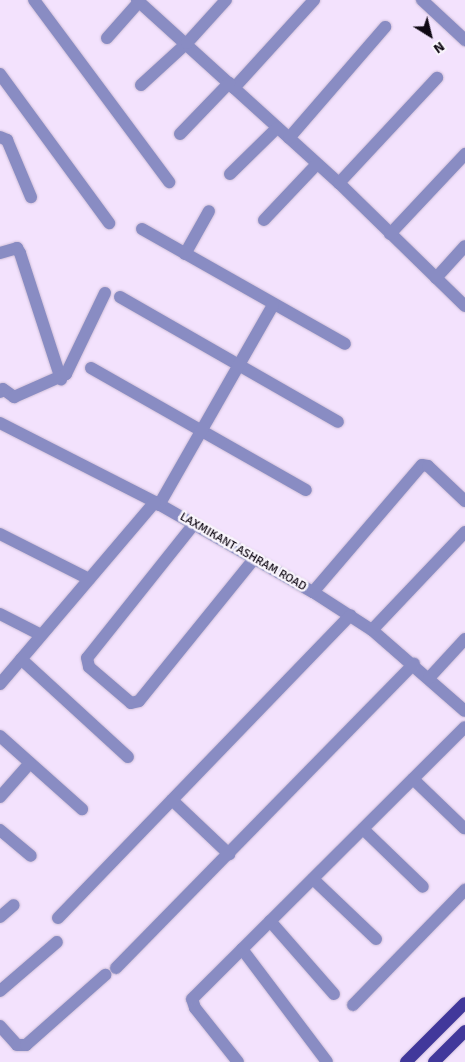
<!DOCTYPE html>
<html>
<head>
<meta charset="utf-8">
<style>
	body { margin:0 }
	#map { position:relative; width:465px; height:1062px; overflow:hidden; background:#f3e2fd; font-family:Signika,sans-serif }
	div>[style] { position:absolute }
	.roads { filter:drop-shadow(0 0 1px #cfbfd8) drop-shadow(0 0 1px #cfbfd8) }
	.minor>* { height:12px; margin:-6px; padding:0 6px; transform-origin:6px; border-radius:6px; background:#898cc3 }
	.major>* { height:12px; margin:-6px; padding:0 6px; transform-origin:6px; border-radius:6px; background:#41389b }
	span { translate:-50% -50%; white-space:nowrap; text-align:center; line-height:1.15; -webkit-text-stroke:5px #f9f5fc; paint-order:stroke }
	.street-label { font-size:12px; color:#100914 }
	.north { position:absolute; left:405px; top:10px; width:50px; height:50px; -webkit-text-stroke:4px #f9f5fc; paint-order:stroke; rotate:144deg; font-size:14px; font-weight:700; line-height:20px; text-align:center; color:#100914 }
	.north::after { content:''; display:block; margin:auto; width:18px; height:22px; background:#100914; clip-path:polygon(50% 0,100% 100%,50% 72%,0 100%) }
</style>
</head>
<body>
<div id="map">
	<div class="roads">
		<div class="minor">
			<i style="left:34px;top:0;width:227px;rotate:53.4deg"></i>
			<i style="left:137px;top:0;width:273px;rotate:42.2deg"></i>
			<i style="left:339px;top:183px;width:176px;rotate:44.3deg"></i>
			<i style="left:422px;top:0;width:59px;rotate:42.9deg"></i>
			<i style="left:107px;top:38px;width:48px;rotate:-48.4deg"></i>
			<i style="left:0;top:74px;width:185px;rotate:53.8deg"></i>
			<i style="left:141px;top:85px;width:62px;rotate:-42.4deg"></i>
			<i style="left:187px;top:43px;width:58px;rotate:-47.8deg"></i>
			<i style="left:234px;top:88px;width:119px;rotate:-47.7deg"></i>
			<i style="left:180px;top:134px;width:71px;rotate:-46.1deg"></i>
			<i style="left:0;top:137px;width:8px;rotate:23deg"></i>
			<i style="left:7px;top:140px;width:62px;rotate:67.2deg"></i>
			<i style="left:289px;top:138px;width:147px;rotate:-49.1deg"></i>
			<i style="left:230px;top:174px;width:66px;rotate:-44.4deg"></i>
			<i style="left:339px;top:183px;width:144px;rotate:-47deg"></i>
			<i style="left:264px;top:220px;width:77px;rotate:-46.6deg"></i>
			<i style="left:142px;top:229px;width:233px;rotate:29.5deg"></i>
			<i style="left:390px;top:234px;width:110px;rotate:-46.8deg"></i>
			<i style="left:0;top:253px;width:18px;rotate:-16deg"></i>
			<i style="left:17px;top:248px;width:6px;rotate:59deg"></i>
			<i style="left:20px;top:253px;width:133px;rotate:72deg"></i>
			<i style="left:185px;top:254px;width:49px;rotate:-60.8deg"></i>
			<i style="left:436px;top:278px;width:43px;rotate:-47.8deg"></i>
			<i style="left:120px;top:297px;width:251px;rotate:29.8deg"></i>
			<i style="left:91px;top:368px;width:247px;rotate:29.6deg"></i>
			<i style="left:0;top:392px;width:4px;rotate:-45deg"></i>
			<i style="left:3px;top:389px;width:14px;rotate:36deg"></i>
			<i style="left:14px;top:397px;width:57px;rotate:-23.9deg"></i>
			<i style="left:66px;top:374px;width:90px;rotate:-64.3deg"></i>
			<i style="left:0;top:423px;width:174px;rotate:27deg"></i>
			<i style="left:155px;top:502px;width:182px;rotate:29.7deg"></i>
			<i style="left:313px;top:592px;width:70px;rotate:32.8deg"></i>
			<i style="left:372px;top:630px;width:123px;rotate:41.1deg"></i>
			<i style="left:159px;top:505px;width:230px;rotate:-60.3deg"></i>
			<i style="left:194px;top:524px;width:171px;rotate:128.6deg"></i>
			<i style="left:87px;top:658px;width:9px;rotate:77deg"></i>
			<i style="left:89px;top:667px;width:55px;rotate:40.6deg"></i>
			<i style="left:131px;top:703px;width:8px;rotate:-14deg"></i>
			<i style="left:139px;top:701px;width:184px;rotate:-51deg"></i>
			<i style="left:0;top:534px;width:100px;rotate:26.8deg"></i>
			<i style="left:313px;top:592px;width:167px;rotate:-49.4deg"></i>
			<i style="left:422px;top:465px;width:6px;rotate:9deg"></i>
			<i style="left:428px;top:466px;width:51px;rotate:43.4deg"></i>
			<i style="left:0;top:614px;width:46px;rotate:27.1deg"></i>
			<i style="left:372px;top:630px;width:135px;rotate:-46.5deg"></i>
			<i style="left:21px;top:659px;width:145px;rotate:42.5deg"></i>
			<i style="left:429px;top:678px;width:53px;rotate:-47.3deg"></i>
			<i style="left:0;top:684px;width:239px;rotate:-49.6deg"></i>
			<i style="left:0;top:736px;width:110px;rotate:41.7deg"></i>
			<i style="left:413px;top:779px;width:71px;rotate:43.9deg"></i>
			<i style="left:0;top:797px;width:45px;rotate:-48.6deg"></i>
			<i style="left:172px;top:800px;width:79px;rotate:43.5deg"></i>
			<i style="left:363px;top:829px;width:83px;rotate:44deg"></i>
			<i style="left:0;top:830px;width:40px;rotate:40deg"></i>
			<i style="left:313px;top:879px;width:87px;rotate:43.6deg"></i>
			<i style="left:0;top:917px;width:18px;rotate:-41deg"></i>
			<i style="left:58px;top:918px;width:421px;rotate:-46deg"></i>
			<i style="left:270px;top:921px;width:97px;rotate:48.8deg"></i>
			<i style="left:242px;top:949px;width:141px;rotate:53deg"></i>
			<i style="left:116px;top:968px;width:426px;rotate:-45.6deg"></i>
			<i style="left:0;top:991px;width:75px;rotate:-40.7deg"></i>
			<i style="left:353px;top:1005px;width:161px;rotate:-45.8deg"></i>
			<i style="left:0;top:1026px;width:25px;rotate:48deg"></i>
			<i style="left:17px;top:1045px;width:9px"></i>
			<i style="left:26px;top:1045px;width:106px;rotate:-41.5deg"></i>
			<i style="left:238px;top:1062px;width:69px;rotate:-128.5deg"></i>
			<i style="left:195px;top:1008px;width:9px;rotate:-108deg"></i>
			<i style="left:192px;top:999px;width:385px;rotate:-44.9deg"></i>
		</div>
		<div class="major">
			<i style="left:406px;top:1062px;width:83px;rotate:-45deg"></i>
			<i style="left:434px;top:1062px;width:44px;rotate:-45deg"></i>
		</div>
	</div>
	<div class="street-label">
		<span style="left:243px;top:552px;rotate:30deg">LAXMIKANT ASHRAM ROAD</span>
	</div>
	<div class="north">N</div>
</div>
</body>
</html>
